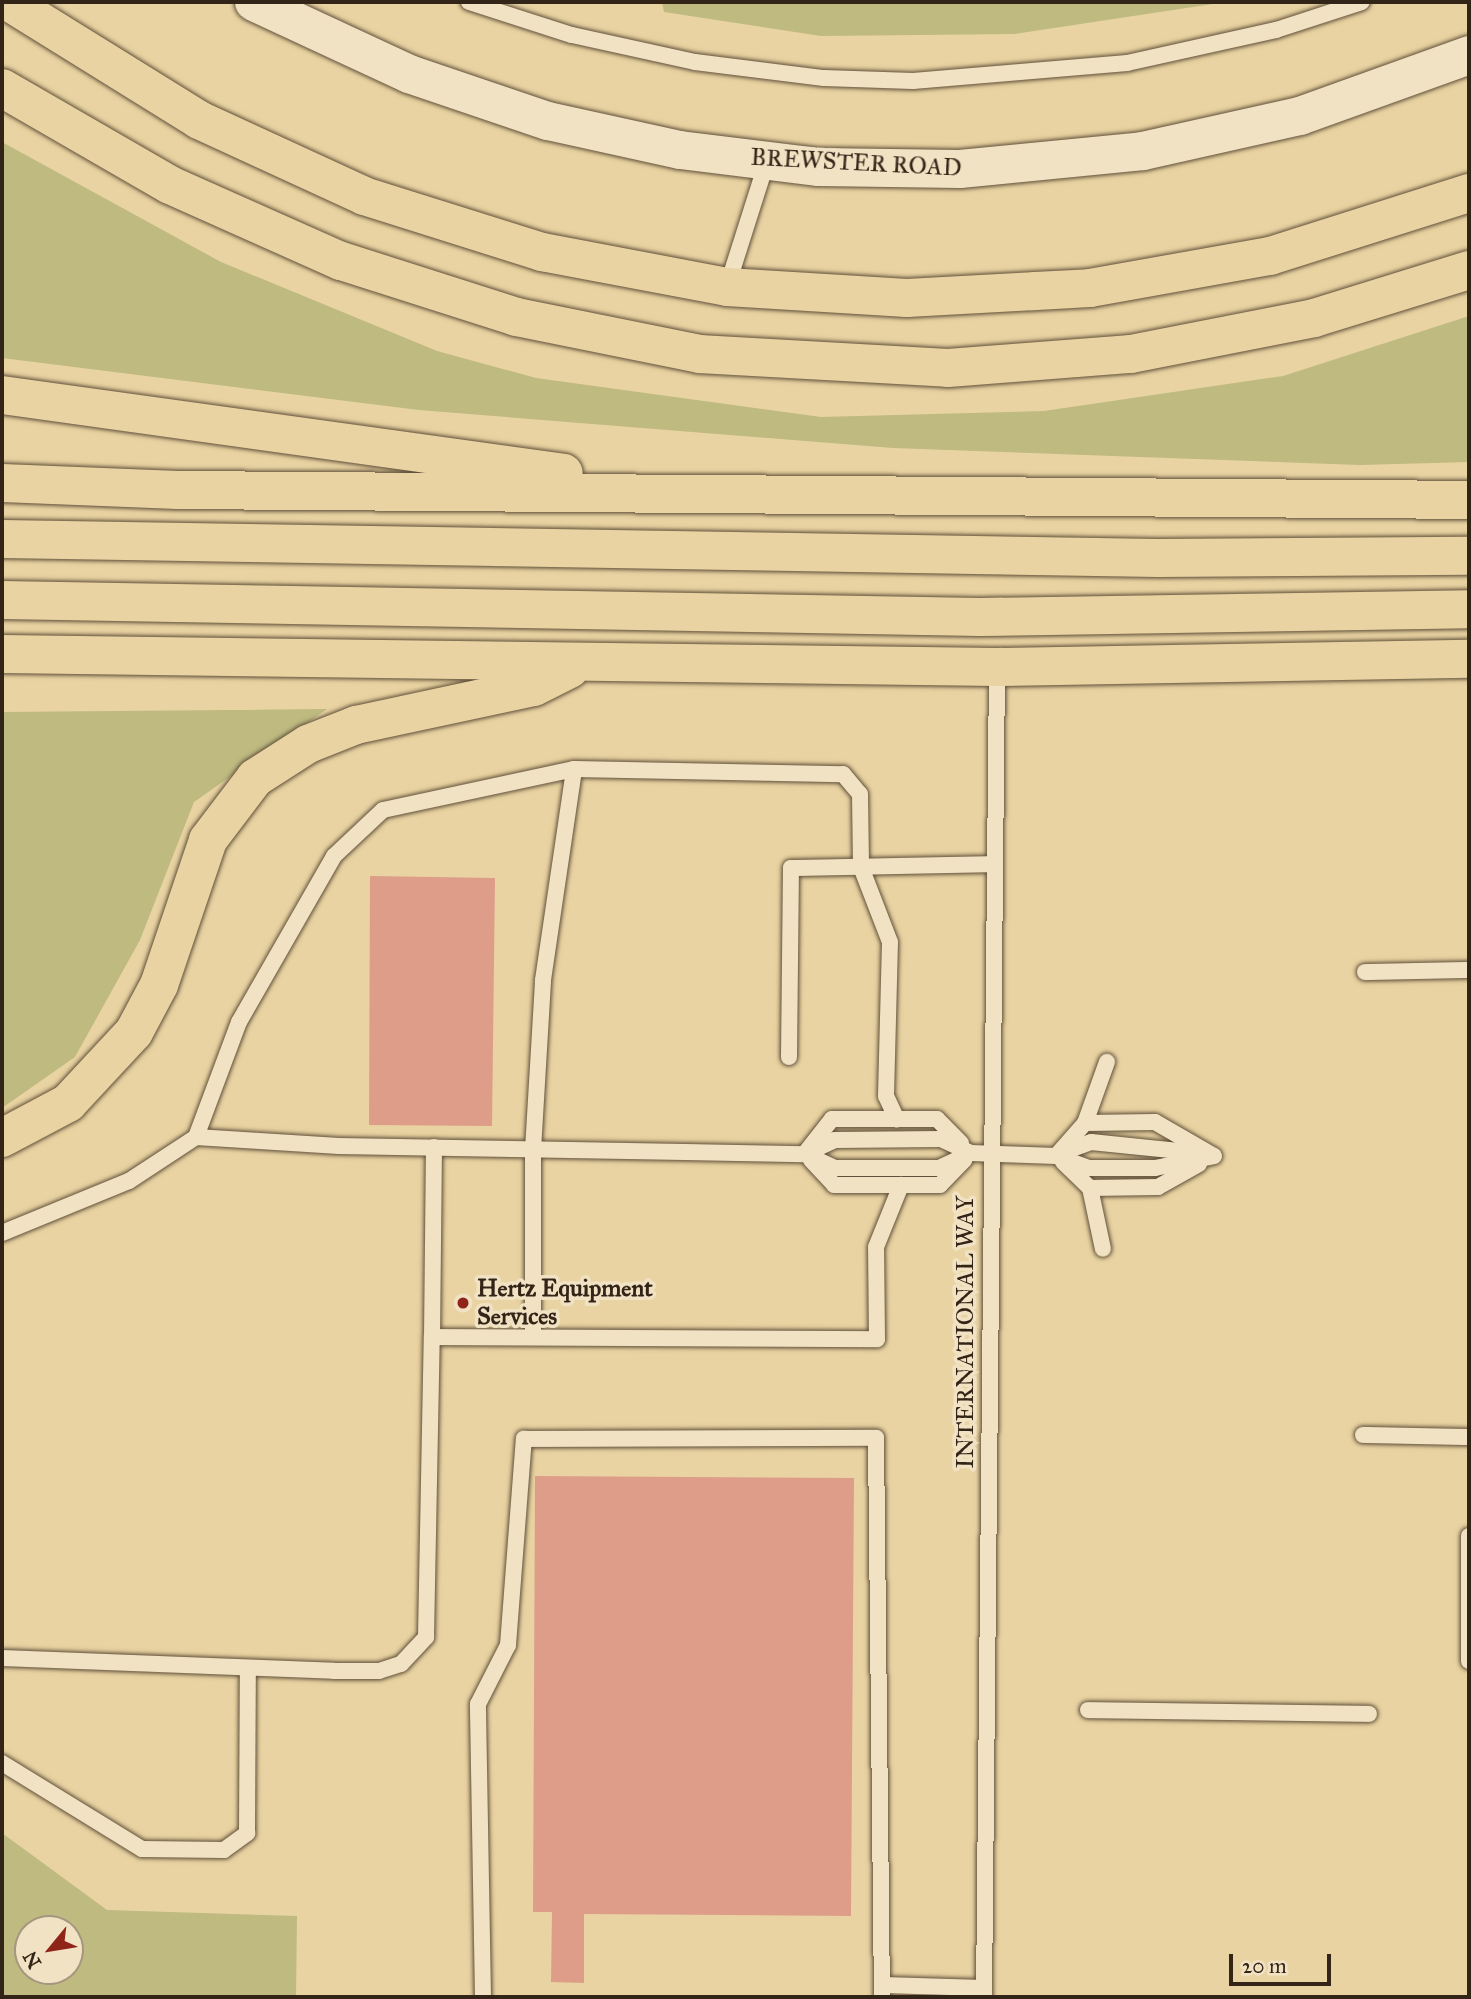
<!DOCTYPE html>
<html>
<head>
<meta charset="utf-8">
<style>
	body { margin:0 }
	#map { position:relative; width:1471px; height:1999px; overflow:hidden; background:#e9d3a2; font-family:"IM FELL Great Primer",serif }
	div>[style] { position:absolute }
	.green>* { inset:0; background:#beba80 }
	.building>* { inset:0; background:#de9d89 }
	.roads { filter:drop-shadow(0 0 2px #60503a) drop-shadow(0 0 2px #60503a) }
	.lane>* { height:16px; margin:-8px; padding:0 8px; transform-origin:8px; border-radius:8px; background:#f1e2c3 }
	.secondary>* { height:38px; margin:-19px; padding:0 19px; transform-origin:19px; border-radius:19px; background:#f1e2c3 }
	.highway>* { height:38px; margin:-19px; padding:0 19px; transform-origin:19px; border-radius:19px; background:#e9d3a2 }
	.dots>* { width:19px; height:19px; translate:-50% -50%; box-sizing:border-box; border:4px solid #f1e2c3; border-radius:50% }
	span { translate:-50% -50%; white-space:nowrap; text-align:center; line-height:1.15; -webkit-text-stroke:7px #f1e2c3; paint-order:stroke }
	.street-label { font-size:24px; color:#332418 }
	.poi-label { font-size:24px; color:#332418; font-weight:700 }
	.left { translate:0 -50%; text-align:left }
	.frame { position:absolute; inset:0; border:4px solid #332418; pointer-events:none }
	.north { position:absolute; left:14px; top:1915px; width:70px; height:70px; box-sizing:border-box; background:#f1e2c3; border:2px solid #a5967f; border-radius:50%; rotate:240deg; font-size:19px; font-weight:700; line-height:28px; text-align:center; color:#332418 }
	.north::after { content:''; display:block; margin:auto; width:24px; height:32px; background:#8f2418; clip-path:polygon(50% 0,100% 100%,50% 72%,0 100%) }
	.scale { position:absolute; left:1229px; top:1954px; width:102px; height:32px; box-sizing:border-box; border:4px solid #332418; border-top:0; padding-left:9px; font-size:21px; line-height:24px; white-space:nowrap; color:#332418; -webkit-text-stroke:5px #f1e2c3; paint-order:stroke }
</style>
</head>
<body>
<div id="map">
	<div class="green">
		<i style="clip-path:polygon(662px 2px,1226px 2px,1014px 34px,821px 36px,664px 12px)"></i>
		<i style="clip-path:polygon(2px 142px,221px 262px,437px 351px,536px 378px,821px 417px,1044px 411px,1283px 376px,1469px 316px,1469px 462px,1360px 465px,893px 448px,419px 410px,2px 358px)"></i>
		<i style="clip-path:polygon(327px 709px,194px 802px,140px 940px,75px 1057px,2px 1108px,2px 712px)"></i>
		<i style="clip-path:polygon(evenodd,2px 1833px,107px 1910px,297px 1916px,296px 1997px,2px 1997px,2px 1833px,70px 1929px,70px 1971px,28px 1971px,28px 1929px,70px 1929px)"></i>
	</div>
	<div class="building">
		<i style="clip-path:polygon(370px 876px,495px 878px,492px 1126px,369px 1125px)"></i>
		<i style="clip-path:polygon(535px 1476px,854px 1478px,851px 1916px,584px 1914px,584px 1983px,551px 1982px,552px 1912px,533px 1912px)"></i>
	</div>
	<div class="roads">
		<div class="lane">
			<i style="left:469px;top:2px;width:108px;rotate:17.8deg"></i>
			<i style="left:572px;top:35px;width:126px;rotate:12.4deg"></i>
			<i style="left:695px;top:62px;width:130px;rotate:7.1deg"></i>
			<i style="left:824px;top:78px;width:89px;rotate:1.9deg"></i>
			<i style="left:913px;top:81px;width:215px;rotate:-4.8deg"></i>
			<i style="left:1127px;top:63px;width:153px;rotate:-12.5deg"></i>
			<i style="left:1276px;top:30px;width:90px;rotate:-18deg"></i>
			<i style="left:727px;top:287px;width:132px;rotate:-72.4deg"></i>
			<i style="left:1365px;top:972px;width:104px;rotate:-1.1deg"></i>
			<i style="left:789px;top:1057px;width:189px;rotate:-89.4deg"></i>
			<i style="left:791px;top:868px;width:201px;rotate:-1.1deg"></i>
			<i style="left:1085px;top:1123px;width:65px;rotate:-70.2deg"></i>
			<i style="left:196px;top:1137px;width:143px;rotate:3.6deg"></i>
			<i style="left:339px;top:1146px;width:466px;rotate:1deg"></i>
			<i style="left:805px;top:1154px;width:33px;rotate:25deg"></i>
			<i style="left:835px;top:1168px;width:104px"></i>
			<i style="left:939px;top:1168px;width:35px;rotate:-25deg"></i>
			<i style="left:806px;top:1152px;width:42px;rotate:-51.8deg"></i>
			<i style="left:832px;top:1119px;width:105px"></i>
			<i style="left:937px;top:1119px;width:34px;rotate:45deg"></i>
			<i style="left:1061px;top:1153px;width:32px;rotate:-20deg"></i>
			<i style="left:1091px;top:1142px;width:110px;rotate:5.8deg"></i>
			<i style="left:805px;top:1154px;width:33px;rotate:-25deg"></i>
			<i style="left:835px;top:1140px;width:106px;rotate:-0.5deg"></i>
			<i style="left:941px;top:1139px;width:33px;rotate:25deg"></i>
			<i style="left:971px;top:1153px;width:85px;rotate:2deg"></i>
			<i style="left:1056px;top:1156px;width:35px;rotate:20deg"></i>
			<i style="left:1089px;top:1168px;width:66px"></i>
			<i style="left:1155px;top:1168px;width:60px;rotate:-11.5deg"></i>
			<i style="left:1056px;top:1156px;width:44px;rotate:-48.7deg"></i>
			<i style="left:1085px;top:1123px;width:70px;rotate:-0.8deg"></i>
			<i style="left:1155px;top:1122px;width:68px;rotate:30deg"></i>
			<i style="left:811px;top:1160px;width:34px;rotate:47deg"></i>
			<i style="left:834px;top:1185px;width:106px"></i>
			<i style="left:940px;top:1185px;width:35px;rotate:-46deg"></i>
			<i style="left:1063px;top:1162px;width:37px;rotate:44deg"></i>
			<i style="left:1090px;top:1188px;width:68px;rotate:-0.8deg"></i>
			<i style="left:1158px;top:1187px;width:47px;rotate:-29.3deg"></i>
			<i style="left:1090px;top:1188px;width:62px;rotate:78deg"></i>
			<i style="left:2px;top:1233px;width:137px;rotate:-22.3deg"></i>
			<i style="left:129px;top:1181px;width:80px;rotate:-33.3deg"></i>
			<i style="left:196px;top:1137px;width:123px;rotate:-69.5deg"></i>
			<i style="left:239px;top:1022px;width:191px;rotate:-60.2deg"></i>
			<i style="left:334px;top:856px;width:67px;rotate:-43.2deg"></i>
			<i style="left:383px;top:810px;width:195px;rotate:-12.1deg"></i>
			<i style="left:574px;top:769px;width:269px;rotate:1.1deg"></i>
			<i style="left:843px;top:774px;width:26px;rotate:50deg"></i>
			<i style="left:860px;top:794px;width:73px;rotate:89.2deg"></i>
			<i style="left:861px;top:867px;width:80px;rotate:68.9deg"></i>
			<i style="left:890px;top:942px;width:154px;rotate:91.5deg"></i>
			<i style="left:886px;top:1096px;width:26px;rotate:65deg"></i>
			<i style="left:533px;top:1335px;width:185px;rotate:-90deg"></i>
			<i style="left:533px;top:1150px;width:170px;rotate:-86.6deg"></i>
			<i style="left:543px;top:980px;width:213px;rotate:-81.6deg"></i>
			<i style="left:432px;top:1337px;width:190px;rotate:-89.4deg"></i>
			<i style="left:1363px;top:1435px;width:106px;rotate:1.1deg"></i>
			<i style="left:1469px;top:1536px;width:125px;rotate:90deg"></i>
			<i style="left:2px;top:1658px;width:332px;rotate:2.2deg"></i>
			<i style="left:334px;top:1671px;width:45px"></i>
			<i style="left:379px;top:1671px;width:23px;rotate:-18deg"></i>
			<i style="left:401px;top:1664px;width:37px;rotate:-47deg"></i>
			<i style="left:426px;top:1637px;width:300px;rotate:-88.9deg"></i>
			<i style="left:432px;top:1337px;width:445px;rotate:0.3deg"></i>
			<i style="left:877px;top:1339px;width:92px;rotate:-90.6deg"></i>
			<i style="left:876px;top:1247px;width:67px;rotate:-68deg"></i>
			<i style="left:1088px;top:1710px;width:281px;rotate:0.8deg"></i>
			<i style="left:2px;top:1763px;width:164px;rotate:31.6deg"></i>
			<i style="left:142px;top:1849px;width:82px;rotate:0.7deg"></i>
			<i style="left:224px;top:1850px;width:29px;rotate:-36deg"></i>
			<i style="left:247px;top:1833px;width:165px;rotate:-89.7deg"></i>
			<i style="left:883px;top:1985px;width:101px;rotate:1.7deg"></i>
			<i style="left:483px;top:1997px;width:293px;rotate:-91deg"></i>
			<i style="left:478px;top:1704px;width:66px;rotate:-63deg"></i>
			<i style="left:508px;top:1645px;width:207px;rotate:-85.6deg"></i>
			<i style="left:524px;top:1439px;width:352px;rotate:-0.2deg"></i>
			<i style="left:876px;top:1438px;width:559px;rotate:89.39deg"></i>
			<i style="left:984px;top:1997px;width:1330px;rotate:-89.44deg"></i>
		</div>
		<div class="secondary">
			<i style="left:254px;top:2px;width:171px;rotate:24.9deg"></i>
			<i style="left:409px;top:74px;width:147px;rotate:18.7deg"></i>
			<i style="left:548px;top:121px;width:135px;rotate:12.4deg"></i>
			<i style="left:680px;top:150px;width:140px;rotate:7deg"></i>
			<i style="left:819px;top:167px;width:141px;rotate:0.8deg"></i>
			<i style="left:960px;top:169px;width:184px;rotate:-5.6deg"></i>
			<i style="left:1143px;top:151px;width:161px;rotate:-12.6deg"></i>
			<i style="left:1300px;top:116px;width:180px;rotate:-19.8deg"></i>
		</div>
		<div class="highway">
			<i style="left:9px;top:2px;width:224px;rotate:31.8deg"></i>
			<i style="left:199px;top:120px;width:182px;rotate:24.7deg"></i>
			<i style="left:364px;top:196px;width:187px;rotate:17.5deg"></i>
			<i style="left:542px;top:252px;width:188px;rotate:10.7deg"></i>
			<i style="left:727px;top:287px;width:180px;rotate:3.5deg"></i>
			<i style="left:907px;top:298px;width:183px;rotate:-3.1deg"></i>
			<i style="left:1090px;top:288px;width:183px;rotate:-10.1deg"></i>
			<i style="left:1270px;top:256px;width:209px;rotate:-17.6deg"></i>
			<i style="left:2px;top:88px;width:194px;rotate:30deg"></i>
			<i style="left:170px;top:185px;width:187px;rotate:24deg"></i>
			<i style="left:341px;top:261px;width:184px;rotate:17.7deg"></i>
			<i style="left:516px;top:317px;width:187px;rotate:11.4deg"></i>
			<i style="left:699px;top:354px;width:249px;rotate:3.2deg"></i>
			<i style="left:948px;top:368px;width:184px;rotate:-4.4deg"></i>
			<i style="left:1131px;top:354px;width:187px;rotate:-11.1deg"></i>
			<i style="left:1314px;top:318px;width:162px;rotate:-17.2deg"></i>
			<i style="left:2px;top:395px;width:567px;rotate:7.9deg"></i>
			<i style="left:2px;top:483px;width:176px;rotate:2.3deg"></i>
			<i style="left:178px;top:490px;width:1291px;rotate:0.44deg"></i>
			<i style="left:2px;top:539px;width:1156px;rotate:0.94deg"></i>
			<i style="left:1158px;top:558px;width:311px;rotate:-0.4deg"></i>
			<i style="left:2px;top:600px;width:978px;rotate:1deg"></i>
			<i style="left:980px;top:617px;width:489px;rotate:-0.9deg"></i>
			<i style="left:2px;top:654px;width:995px;rotate:0.75deg"></i>
			<i style="left:997px;top:667px;width:472px;rotate:-1deg"></i>
			<i style="left:2px;top:1138px;width:75px;rotate:-27.9deg"></i>
			<i style="left:68px;top:1103px;width:97px;rotate:-47.1deg"></i>
			<i style="left:134px;top:1032px;width:53px;rotate:-62deg"></i>
			<i style="left:159px;top:985px;width:153px;rotate:-71.3deg"></i>
			<i style="left:208px;top:840px;width:78px;rotate:-52.8deg"></i>
			<i style="left:255px;top:778px;width:63px;rotate:-32.7deg"></i>
			<i style="left:308px;top:744px;width:52px;rotate:-21.6deg"></i>
			<i style="left:356px;top:725px;width:182px;rotate:-12.1deg"></i>
			<i style="left:534px;top:687px;width:40px;rotate:-26.6deg"></i>
		</div>
	</div>
	<div class="dots">
		<i style="left:463px;top:1303px;background:#8f2418"></i>
	</div>
	<div class="street-label">
		<span style="left:856px;top:163px;rotate:3deg">BREWSTER ROAD</span>
		<span style="left:966px;top:1332px;rotate:-90deg">INTERNATIONAL WAY</span>
	</div>
	<div class="poi-label">
		<span class="left" style="left:477px;top:1303px">Hertz Equipment<br>Services</span>
	</div>
	<div class="frame"></div>
	<div class="north">N</div>
	<div class="scale">20 m</div>
</div>
</body>
</html>
